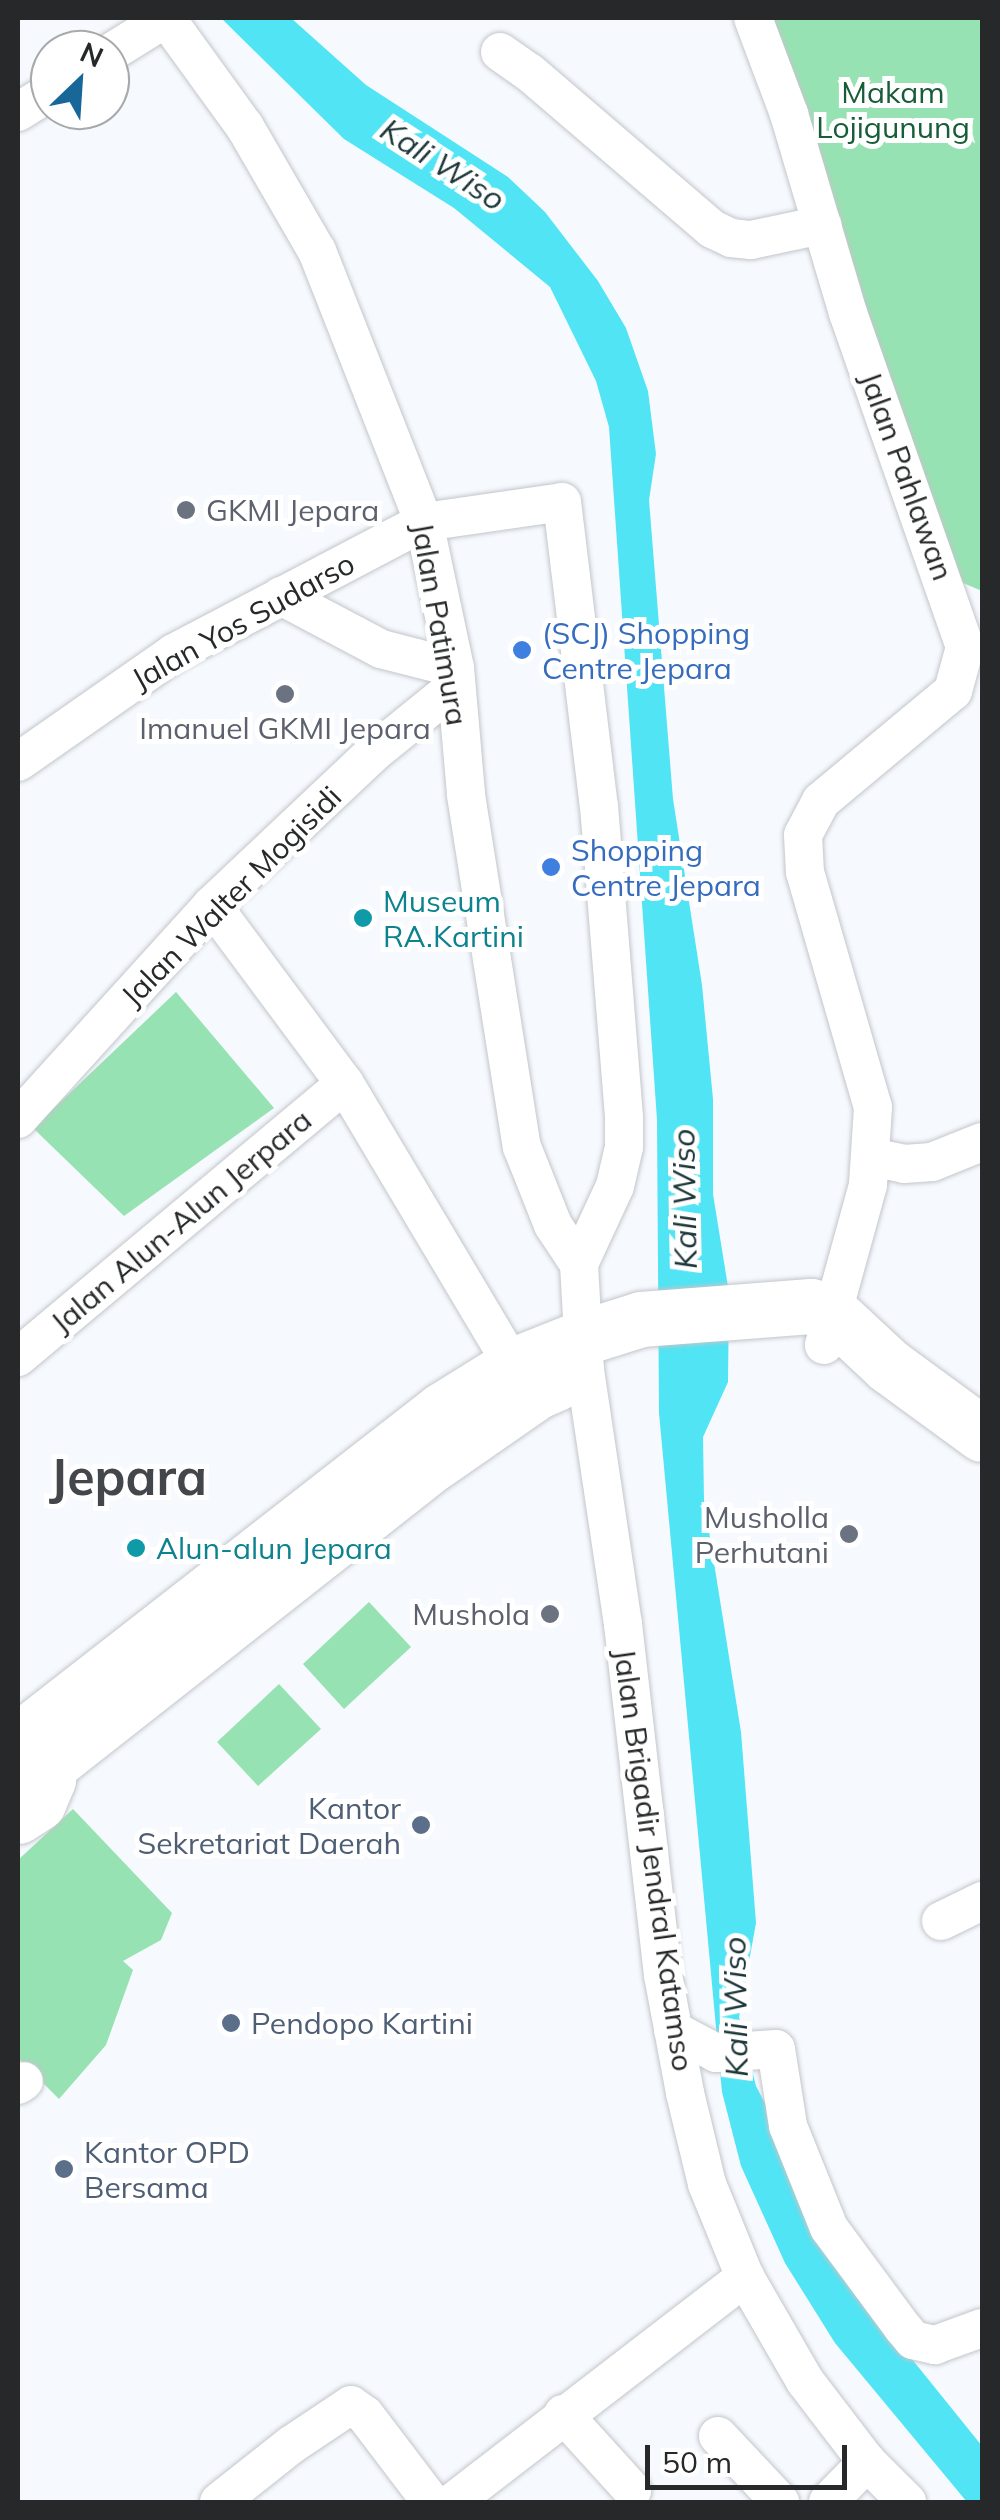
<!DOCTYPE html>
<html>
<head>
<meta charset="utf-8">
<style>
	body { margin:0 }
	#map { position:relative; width:1000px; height:2520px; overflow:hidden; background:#f6f9fe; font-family:Mulish,sans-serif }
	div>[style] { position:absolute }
	.green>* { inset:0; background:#97e2b2 }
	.water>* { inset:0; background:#51e4f4 }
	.roads { filter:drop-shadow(0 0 2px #c2c6ca) drop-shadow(0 0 2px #c2c6ca) }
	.minor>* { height:38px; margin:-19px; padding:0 19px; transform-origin:19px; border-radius:19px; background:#fff }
	.highway>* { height:55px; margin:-27.5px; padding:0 27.5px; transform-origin:27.5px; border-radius:27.5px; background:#fff }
	.dots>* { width:28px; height:28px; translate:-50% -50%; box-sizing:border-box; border:5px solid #fff; border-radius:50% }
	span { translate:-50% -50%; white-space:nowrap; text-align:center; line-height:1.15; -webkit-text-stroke:10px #fff; paint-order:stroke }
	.park-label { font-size:30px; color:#175d38 }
	.street-label { font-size:30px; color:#262829 }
	.worship-label { font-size:30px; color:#5b616d }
	.left { translate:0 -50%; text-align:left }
	.right { translate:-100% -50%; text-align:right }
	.shop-label { font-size:30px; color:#366cbe }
	.culture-label { font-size:30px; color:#0d838f }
	.service-label { font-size:30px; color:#4e5e75 }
	.water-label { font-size:32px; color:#1c3538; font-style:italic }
	.town-label { font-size:50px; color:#43464a; font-weight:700 }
	.frame { position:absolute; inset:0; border:20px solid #262829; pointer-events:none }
	.north { position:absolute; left:30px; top:30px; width:100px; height:100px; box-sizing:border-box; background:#fff; border:2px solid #a8a9a9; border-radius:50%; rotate:25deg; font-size:28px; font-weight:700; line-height:40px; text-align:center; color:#262829 }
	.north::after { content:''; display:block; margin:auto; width:35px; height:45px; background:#176799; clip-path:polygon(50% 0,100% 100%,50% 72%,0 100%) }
	.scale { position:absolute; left:645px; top:2445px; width:202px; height:45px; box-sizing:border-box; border:5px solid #262829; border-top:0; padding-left:12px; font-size:30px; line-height:35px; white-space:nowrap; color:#262829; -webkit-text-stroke:8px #fff; paint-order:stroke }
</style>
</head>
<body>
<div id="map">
	<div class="green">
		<i style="clip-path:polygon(769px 18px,982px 18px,982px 591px,949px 577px)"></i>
		<i style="clip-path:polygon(176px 992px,274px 1108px,124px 1216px,33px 1128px)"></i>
		<i style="clip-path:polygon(369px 1602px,411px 1647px,344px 1709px,303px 1664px)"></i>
		<i style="clip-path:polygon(279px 1684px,321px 1729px,258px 1786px,217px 1742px)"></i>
		<i style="clip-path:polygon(73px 1809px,172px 1913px,161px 1940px,123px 1961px,133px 1970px,106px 2045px,59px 2099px,18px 2058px,18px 1860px)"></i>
	</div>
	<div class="water">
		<i style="clip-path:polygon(221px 18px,291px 18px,366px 85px,508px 177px,545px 212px,598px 281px,626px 328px,648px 391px,656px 454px,649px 500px,673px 799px,702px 985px,713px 1099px,713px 1194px,729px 1293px,728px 1382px,703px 1437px,704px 1500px,741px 1732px,756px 1923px,739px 2017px,756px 2086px,781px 2134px,907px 2353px,982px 2446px,982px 2502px,967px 2502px,835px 2343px,785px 2263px,741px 2166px,722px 2092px,659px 1413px,657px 1120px,609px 427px,596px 381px,550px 287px,454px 208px,344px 139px)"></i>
	</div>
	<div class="roads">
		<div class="minor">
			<i style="left:166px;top:18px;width:135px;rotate:54.1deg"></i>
			<i style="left:245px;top:127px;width:143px;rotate:59.9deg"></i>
			<i style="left:317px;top:251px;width:291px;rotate:68.5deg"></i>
			<i style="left:424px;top:522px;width:149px;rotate:78deg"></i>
			<i style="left:455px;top:668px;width:127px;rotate:85deg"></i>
			<i style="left:466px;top:795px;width:356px;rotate:81deg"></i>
			<i style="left:522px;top:1147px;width:84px;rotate:68.3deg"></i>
			<i style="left:553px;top:1225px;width:47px;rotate:56.3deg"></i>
			<i style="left:579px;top:1264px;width:106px;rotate:86.8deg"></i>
			<i style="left:585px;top:1370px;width:257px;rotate:81.5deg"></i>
			<i style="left:623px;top:1624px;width:353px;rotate:83.5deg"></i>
			<i style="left:663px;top:1975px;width:120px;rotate:79.4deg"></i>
			<i style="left:685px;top:2093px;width:94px;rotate:76.4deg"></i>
			<i style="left:707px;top:2184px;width:100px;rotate:67.8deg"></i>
			<i style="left:745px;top:2277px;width:120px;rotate:60deg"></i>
			<i style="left:805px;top:2381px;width:102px;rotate:52.6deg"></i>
			<i style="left:867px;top:2462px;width:57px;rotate:45deg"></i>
			<i style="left:753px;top:18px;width:103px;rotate:69.4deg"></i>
			<i style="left:789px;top:114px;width:208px;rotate:73.5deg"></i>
			<i style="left:848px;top:313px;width:354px;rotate:70.7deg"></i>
			<i style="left:965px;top:647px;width:46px;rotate:105.3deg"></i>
			<i style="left:953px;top:691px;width:172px;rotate:140.2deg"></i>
			<i style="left:821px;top:801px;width:38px;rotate:118deg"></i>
			<i style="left:803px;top:835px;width:37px;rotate:87deg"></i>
			<i style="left:805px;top:872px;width:245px;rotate:73.9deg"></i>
			<i style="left:873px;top:1107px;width:78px;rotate:93.7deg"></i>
			<i style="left:868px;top:1185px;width:166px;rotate:105.4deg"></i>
			<i style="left:500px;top:52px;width:35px;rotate:35deg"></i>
			<i style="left:529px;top:72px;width:241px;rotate:40.6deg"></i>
			<i style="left:712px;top:229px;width:21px;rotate:25deg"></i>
			<i style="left:731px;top:238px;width:20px;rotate:6deg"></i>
			<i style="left:751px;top:240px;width:73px;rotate:-11.9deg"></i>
			<i style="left:110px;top:53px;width:66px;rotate:-32deg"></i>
			<i style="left:18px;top:112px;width:38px;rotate:-32deg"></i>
			<i style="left:281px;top:596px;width:113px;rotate:27.9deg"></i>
			<i style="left:381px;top:649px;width:76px;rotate:14.4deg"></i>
			<i style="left:18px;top:762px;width:190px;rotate:-34.9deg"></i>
			<i style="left:174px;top:653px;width:282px;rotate:-27.7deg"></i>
			<i style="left:424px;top:522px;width:139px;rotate:-8.2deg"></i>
			<i style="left:562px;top:502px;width:306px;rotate:83.1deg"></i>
			<i style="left:599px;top:806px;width:313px;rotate:85.4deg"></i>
			<i style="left:624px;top:1118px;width:29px;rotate:90deg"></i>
			<i style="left:624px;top:1147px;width:40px;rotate:103deg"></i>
			<i style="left:615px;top:1186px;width:86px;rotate:114.8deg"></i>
			<i style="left:212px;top:905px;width:223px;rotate:53.4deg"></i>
			<i style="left:345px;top:1084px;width:349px;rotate:59.2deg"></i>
			<i style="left:18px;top:1119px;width:289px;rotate:-47.8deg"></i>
			<i style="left:212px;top:905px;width:220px;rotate:-43.3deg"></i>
			<i style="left:372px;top:754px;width:108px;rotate:-39deg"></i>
			<i style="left:872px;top:1157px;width:33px;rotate:12deg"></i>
			<i style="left:904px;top:1164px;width:28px;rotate:-4deg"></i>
			<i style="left:932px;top:1162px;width:54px;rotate:-21.8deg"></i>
			<i style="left:18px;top:1357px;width:426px;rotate:-39.9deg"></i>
			<i style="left:941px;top:1921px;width:46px;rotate:-26deg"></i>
			<i style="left:673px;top:2030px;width:49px;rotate:28.1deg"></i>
			<i style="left:716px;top:2053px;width:60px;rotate:-3.8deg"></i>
			<i style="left:776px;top:2049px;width:78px;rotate:81.1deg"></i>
			<i style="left:788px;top:2126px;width:110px;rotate:68.1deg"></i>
			<i style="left:829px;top:2228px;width:124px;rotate:53.5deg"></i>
			<i style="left:903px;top:2328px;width:16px;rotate:50deg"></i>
			<i style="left:913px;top:2340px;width:23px;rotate:13deg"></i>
			<i style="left:935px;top:2345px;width:50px;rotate:-19.9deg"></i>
			<i style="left:18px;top:2085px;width:7px;rotate:-34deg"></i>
			<i style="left:563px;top:2414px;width:103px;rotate:47.8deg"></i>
			<i style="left:718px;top:2436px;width:91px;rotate:46.8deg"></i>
			<i style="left:219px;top:2502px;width:92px;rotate:-38.4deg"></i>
			<i style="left:291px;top:2445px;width:72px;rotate:-33.7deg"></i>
			<i style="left:351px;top:2405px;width:17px;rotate:36deg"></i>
			<i style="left:365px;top:2415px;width:109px;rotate:52.8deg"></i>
			<i style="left:453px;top:2502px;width:369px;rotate:-37.6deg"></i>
			<i style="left:828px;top:2502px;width:56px;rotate:-45.7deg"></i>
		</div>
		<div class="highway">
			<i style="left:24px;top:1736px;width:530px;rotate:-37.95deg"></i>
			<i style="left:442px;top:1410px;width:87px;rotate:-31.9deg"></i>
			<i style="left:516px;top:1364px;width:73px;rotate:-21.7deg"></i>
			<i style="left:584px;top:1337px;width:60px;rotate:-17.5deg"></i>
			<i style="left:641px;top:1319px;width:170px;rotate:-4.4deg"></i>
			<i style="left:811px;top:1306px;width:21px;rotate:17deg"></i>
			<i style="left:831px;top:1312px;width:79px;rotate:43deg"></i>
			<i style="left:889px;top:1366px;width:115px;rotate:36.2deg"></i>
			<i style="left:47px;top:1767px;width:492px;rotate:-38.2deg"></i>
			<i style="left:434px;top:1463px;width:124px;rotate:-34.8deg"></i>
			<i style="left:536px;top:1392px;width:22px;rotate:-24deg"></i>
			<i style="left:18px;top:1816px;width:24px;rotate:-33deg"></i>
			<i style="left:38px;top:1803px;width:26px;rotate:-67deg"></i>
			<i style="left:48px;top:1779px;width:21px;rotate:-101deg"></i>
			<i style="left:44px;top:1758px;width:25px;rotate:-130deg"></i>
		</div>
	</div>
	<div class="dots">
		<i style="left:186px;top:510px;background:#6b7280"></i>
		<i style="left:522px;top:650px;background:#3f7fe0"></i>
		<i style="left:285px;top:694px;background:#6b7280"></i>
		<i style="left:551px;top:867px;background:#3f7fe0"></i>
		<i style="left:363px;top:918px;background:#0f9aa8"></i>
		<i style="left:849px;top:1534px;background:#6b7280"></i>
		<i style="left:136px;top:1548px;background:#0f9aa8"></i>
		<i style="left:550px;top:1614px;background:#6b7280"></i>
		<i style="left:421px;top:1825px;background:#5c6f8a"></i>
		<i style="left:231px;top:2023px;background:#5c6f8a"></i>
		<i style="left:64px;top:2169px;background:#5c6f8a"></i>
	</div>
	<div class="park-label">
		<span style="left:893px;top:109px">Makam<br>Lojigunung</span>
	</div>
	<div class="street-label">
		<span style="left:907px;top:476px;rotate:70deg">Jalan Pahlawan</span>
		<span style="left:243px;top:621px;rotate:-29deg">Jalan Yos Sudarso</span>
		<span style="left:440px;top:624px;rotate:80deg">Jalan Patimura</span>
		<span style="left:231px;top:896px;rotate:-45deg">Jalan Walter Mogisidi</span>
		<span style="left:181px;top:1221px;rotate:-40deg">Jalan Alun-Alun Jerpara</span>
		<span style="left:654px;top:1860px;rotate:82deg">Jalan Brigadir Jendral Katamso</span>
	</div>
	<div class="worship-label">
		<span class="left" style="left:206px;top:510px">GKMI Jepara</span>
		<span style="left:285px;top:728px">Imanuel GKMI Jepara</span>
		<span class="right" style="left:829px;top:1534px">Musholla<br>Perhutani</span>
		<span class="right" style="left:530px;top:1614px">Mushola</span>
	</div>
	<div class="shop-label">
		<span class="left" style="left:542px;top:650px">(SCJ) Shopping<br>Centre Jepara</span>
		<span class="left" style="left:571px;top:867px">Shopping<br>Centre Jepara</span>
	</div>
	<div class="culture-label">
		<span class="left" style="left:383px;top:918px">Museum<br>RA.Kartini</span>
		<span class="left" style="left:156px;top:1548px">Alun-alun Jepara</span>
	</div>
	<div class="service-label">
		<span class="right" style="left:401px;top:1825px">Kantor<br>Sekretariat Daerah</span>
		<span class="left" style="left:251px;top:2023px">Pendopo Kartini</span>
		<span class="left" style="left:84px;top:2169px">Kantor OPD<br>Bersama</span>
	</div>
	<div class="water-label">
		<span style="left:443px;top:164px;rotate:33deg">Kali Wiso</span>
		<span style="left:684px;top:1199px;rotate:-91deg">Kali Wiso</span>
		<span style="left:735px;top:2007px;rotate:-91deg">Kali Wiso</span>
	</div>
	<div class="town-label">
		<span style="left:128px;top:1477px">Jepara</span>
	</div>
	<div class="frame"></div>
	<div class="north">N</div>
	<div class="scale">50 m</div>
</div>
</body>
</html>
